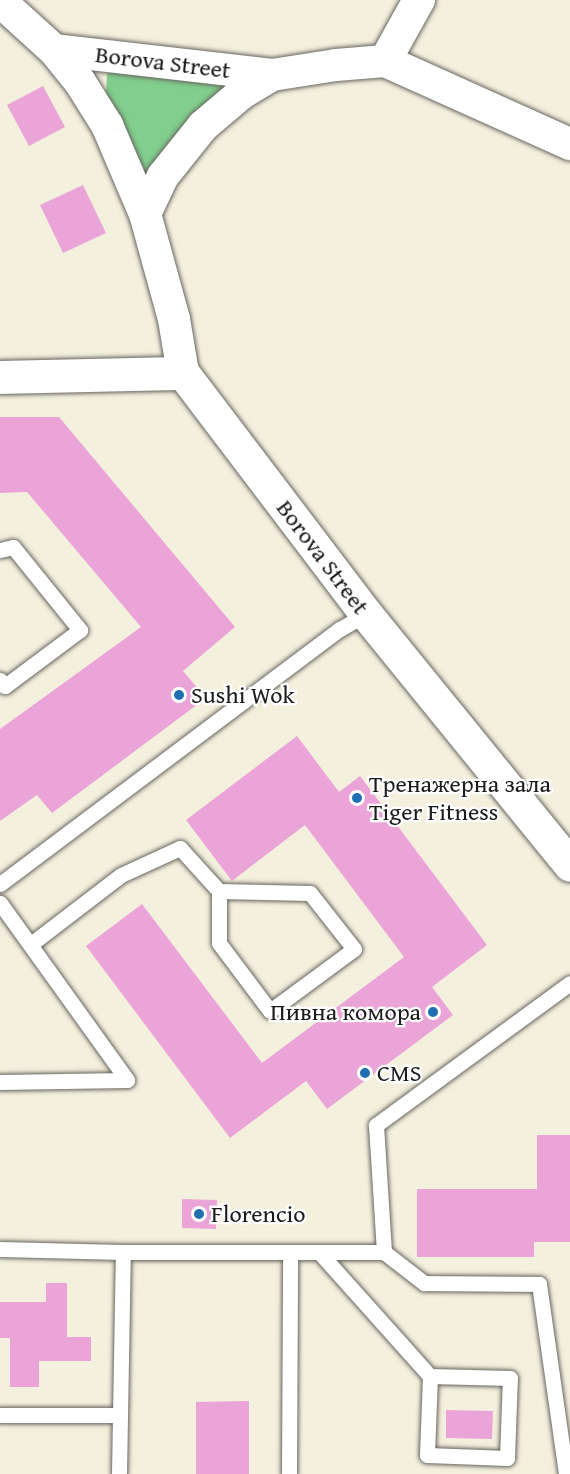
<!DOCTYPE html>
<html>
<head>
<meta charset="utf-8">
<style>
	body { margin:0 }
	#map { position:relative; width:570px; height:1474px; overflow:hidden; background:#f4f0de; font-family:"Gentium Book Plus",serif }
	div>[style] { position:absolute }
	.green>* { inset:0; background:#81ce8d }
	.building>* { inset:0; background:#eba4d8 }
	.roads { filter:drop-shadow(0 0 2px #686660) drop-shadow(0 0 2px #686660) }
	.lane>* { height:15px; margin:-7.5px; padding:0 7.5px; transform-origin:7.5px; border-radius:7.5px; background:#fff }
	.street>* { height:32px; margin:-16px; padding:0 16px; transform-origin:16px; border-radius:16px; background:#fff }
	.secondary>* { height:33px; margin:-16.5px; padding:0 16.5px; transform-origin:16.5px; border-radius:16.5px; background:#fff }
	.dots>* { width:16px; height:16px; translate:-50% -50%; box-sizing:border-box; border:3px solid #fff; border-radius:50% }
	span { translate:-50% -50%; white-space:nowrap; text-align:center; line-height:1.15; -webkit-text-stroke:4.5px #fff; paint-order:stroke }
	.street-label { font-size:24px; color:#1c1c1c }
	.poi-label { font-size:24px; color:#1c1c1c }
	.left { translate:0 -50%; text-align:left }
	.right { translate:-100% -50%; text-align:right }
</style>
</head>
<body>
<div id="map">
	<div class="green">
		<i style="clip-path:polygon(114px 67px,233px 77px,146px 173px,106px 93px,107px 75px)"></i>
	</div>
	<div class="building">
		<i style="clip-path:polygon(43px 86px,65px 127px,29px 146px,7px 105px)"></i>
		<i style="clip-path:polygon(83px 185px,106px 233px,63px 253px,40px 205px)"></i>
		<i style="clip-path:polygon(0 417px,59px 417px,235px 627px,183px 671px,206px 698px,52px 813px,37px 795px,0 821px,0 729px,141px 627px,27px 492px,0 493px)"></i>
		<i style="clip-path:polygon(297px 736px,339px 792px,360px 776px,487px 945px,432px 987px,453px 1015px,327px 1109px,306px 1081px,230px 1138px,86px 946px,142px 904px,262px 1063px,404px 957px,305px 825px,232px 881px,186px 820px)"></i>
		<i style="clip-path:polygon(537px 1135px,570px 1135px,570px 1242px,534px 1242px,534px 1257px,417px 1257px,417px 1189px,537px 1189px)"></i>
		<i style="clip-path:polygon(182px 1199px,217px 1200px,216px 1229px,182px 1228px)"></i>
		<i style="clip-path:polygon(46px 1283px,67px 1283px,67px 1337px,91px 1337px,91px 1361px,39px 1361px,39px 1387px,10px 1387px,10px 1338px,0 1338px,0 1302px,46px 1302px)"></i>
		<i style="clip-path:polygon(249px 1401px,249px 1474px,196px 1474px,196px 1402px)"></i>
		<i style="clip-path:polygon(446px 1410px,493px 1411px,492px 1439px,446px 1438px)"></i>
	</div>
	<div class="roads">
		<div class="lane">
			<i style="left:0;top:550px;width:13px;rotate:-13deg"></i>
			<i style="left:13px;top:547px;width:107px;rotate:51.1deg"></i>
			<i style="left:80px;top:630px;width:94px;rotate:143.3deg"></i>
			<i style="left:5px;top:686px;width:8px;rotate:-130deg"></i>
			<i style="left:0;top:884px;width:425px;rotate:-36.9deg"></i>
			<i style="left:340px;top:629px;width:30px;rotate:-30deg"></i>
			<i style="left:0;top:903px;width:218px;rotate:54.3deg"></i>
			<i style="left:31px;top:944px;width:113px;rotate:-37.5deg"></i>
			<i style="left:121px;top:875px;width:65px;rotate:-24.6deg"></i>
			<i style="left:180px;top:848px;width:58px;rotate:47.8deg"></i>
			<i style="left:219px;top:891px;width:91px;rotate:1.3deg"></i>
			<i style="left:310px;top:893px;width:71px;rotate:51.8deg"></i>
			<i style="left:354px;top:949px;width:104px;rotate:143.6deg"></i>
			<i style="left:270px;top:1011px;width:85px;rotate:-126.9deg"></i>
			<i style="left:219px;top:943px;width:52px;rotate:-90deg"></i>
			<i style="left:0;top:1082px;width:127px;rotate:-0.9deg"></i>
			<i style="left:0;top:1249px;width:123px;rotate:1.4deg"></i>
			<i style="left:123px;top:1252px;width:261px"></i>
			<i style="left:384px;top:1252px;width:127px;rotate:-93.6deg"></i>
			<i style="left:376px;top:1125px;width:240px;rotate:-36.2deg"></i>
			<i style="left:319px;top:1252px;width:166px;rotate:48.2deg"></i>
			<i style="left:430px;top:1376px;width:79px;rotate:92.2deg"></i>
			<i style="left:427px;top:1455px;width:80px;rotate:2.1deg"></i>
			<i style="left:507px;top:1458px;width:80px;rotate:-87.9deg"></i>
			<i style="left:510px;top:1378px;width:80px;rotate:-178.6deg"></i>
			<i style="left:384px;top:1252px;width:51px;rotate:37.8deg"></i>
			<i style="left:424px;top:1283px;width:115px;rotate:0.5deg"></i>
			<i style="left:539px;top:1284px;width:192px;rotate:81.9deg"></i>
			<i style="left:0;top:1415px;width:120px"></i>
			<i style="left:119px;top:1474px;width:222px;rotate:-89deg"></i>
			<i style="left:289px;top:1474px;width:222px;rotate:-89.7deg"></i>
		</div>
		<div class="street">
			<i style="left:0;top:1px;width:73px;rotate:42.2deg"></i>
			<i style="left:54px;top:50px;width:41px;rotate:50.9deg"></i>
			<i style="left:80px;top:82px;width:51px;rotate:57.9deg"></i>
			<i style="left:107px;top:125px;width:97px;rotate:66.9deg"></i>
			<i style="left:54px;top:50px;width:219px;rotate:6.5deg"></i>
			<i style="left:385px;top:61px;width:203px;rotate:24.2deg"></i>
			<i style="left:183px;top:373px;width:55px;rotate:-99.5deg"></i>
			<i style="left:174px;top:319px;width:109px;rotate:-105.4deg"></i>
			<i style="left:145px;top:214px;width:42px;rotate:-64.7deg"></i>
			<i style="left:163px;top:176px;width:64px;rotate:-51.3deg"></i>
			<i style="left:203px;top:126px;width:51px;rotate:-40.2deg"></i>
			<i style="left:242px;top:93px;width:35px;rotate:-31deg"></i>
			<i style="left:272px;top:75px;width:65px;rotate:-8.9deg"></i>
			<i style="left:336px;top:65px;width:49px;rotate:-4.7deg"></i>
			<i style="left:385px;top:61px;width:70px;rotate:-60.9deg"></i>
		</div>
		<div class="secondary">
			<i style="left:0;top:377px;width:183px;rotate:-1.3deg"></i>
			<i style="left:183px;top:373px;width:303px;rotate:52.8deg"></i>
			<i style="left:366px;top:614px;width:323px;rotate:50.9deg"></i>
		</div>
	</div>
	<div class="dots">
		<i style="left:179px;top:695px;background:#1f6fb2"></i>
		<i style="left:357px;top:798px;background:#1f6fb2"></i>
		<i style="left:433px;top:1012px;background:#1f6fb2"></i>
		<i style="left:365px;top:1073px;background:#1f6fb2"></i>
		<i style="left:199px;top:1214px;background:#1f6fb2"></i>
	</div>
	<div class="street-label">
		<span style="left:163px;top:62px;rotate:7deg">Borova Street</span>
		<span style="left:323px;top:557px;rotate:53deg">Borova Street</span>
	</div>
	<div class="poi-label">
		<span class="left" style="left:191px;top:695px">Sushi Wok</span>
		<span class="left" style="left:369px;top:798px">Тренажерна зала<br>Tiger Fitness</span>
		<span class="right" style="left:421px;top:1012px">Пивна комора</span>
		<span class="left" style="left:377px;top:1073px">CMS</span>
		<span class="left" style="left:211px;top:1214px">Florencio</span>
	</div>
</div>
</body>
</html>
